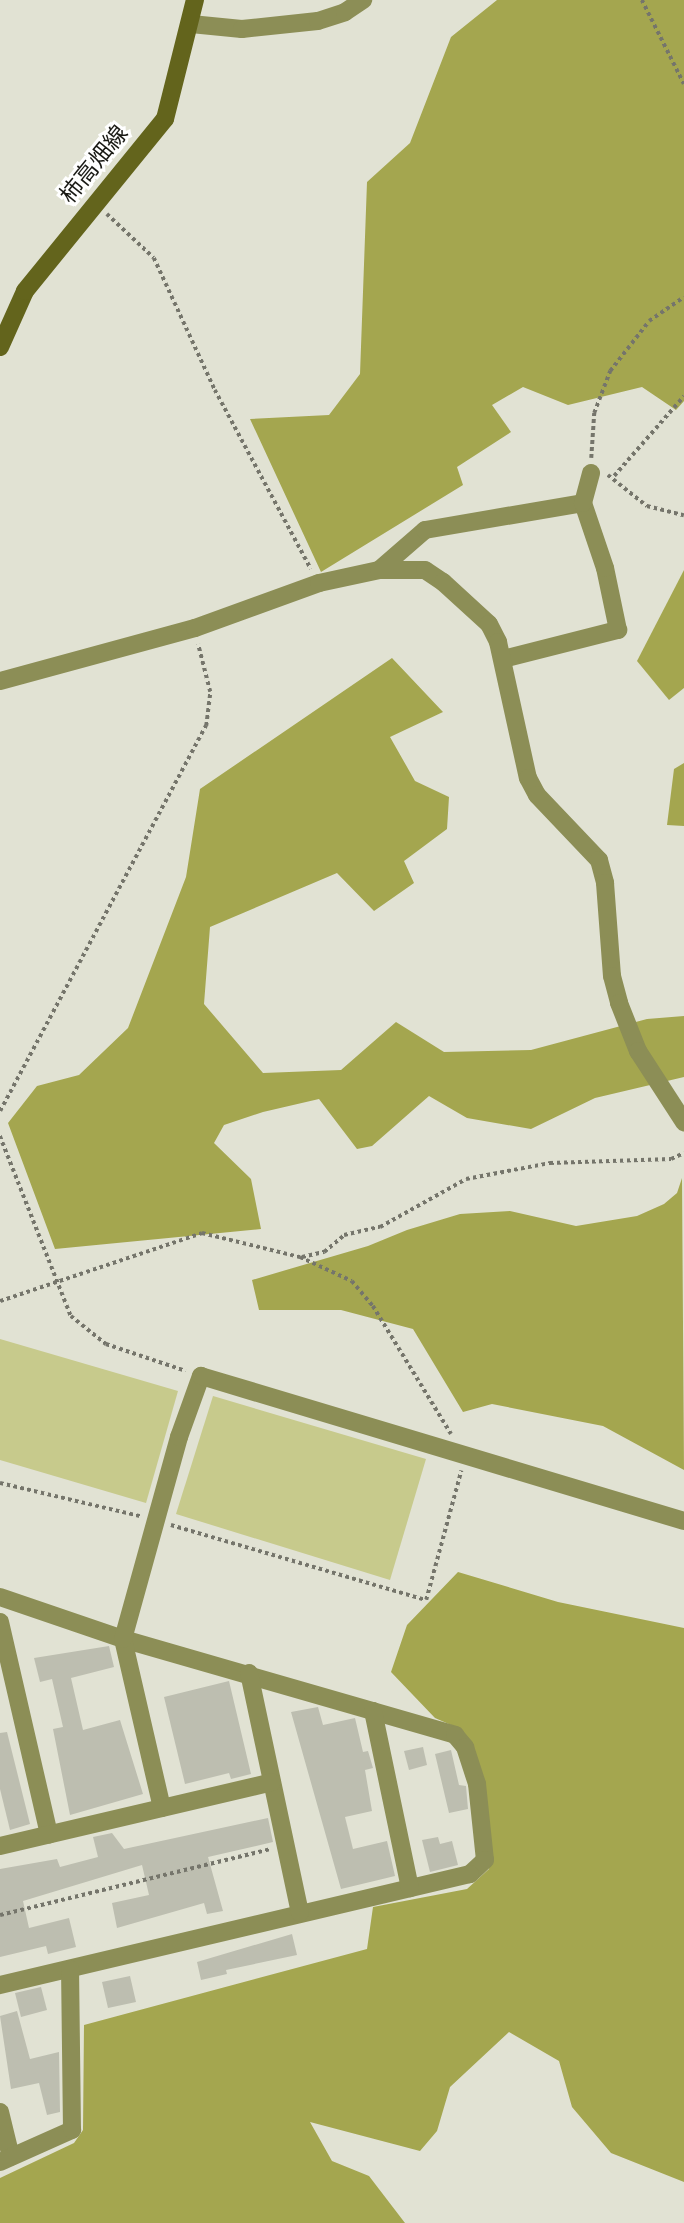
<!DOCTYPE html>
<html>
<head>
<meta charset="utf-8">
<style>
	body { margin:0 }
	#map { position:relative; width:684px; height:2223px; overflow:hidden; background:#e1e2d3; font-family:Overpass,"Noto Sans JP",sans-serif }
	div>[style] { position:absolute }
	.green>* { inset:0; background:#c7ca8c }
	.forest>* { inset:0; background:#a4a64f }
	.building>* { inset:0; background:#bdbeb0 }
	.path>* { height:3.5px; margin-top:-1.75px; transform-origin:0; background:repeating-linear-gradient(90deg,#75756b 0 3.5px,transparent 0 7px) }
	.street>* { height:18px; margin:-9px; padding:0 9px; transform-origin:9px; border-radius:9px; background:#8c8e56 }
	.secondary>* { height:18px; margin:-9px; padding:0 9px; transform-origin:9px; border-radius:9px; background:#63641c }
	span { translate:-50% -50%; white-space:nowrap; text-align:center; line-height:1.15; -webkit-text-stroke:6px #fff; paint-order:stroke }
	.street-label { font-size:23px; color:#191914 }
</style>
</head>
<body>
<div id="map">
	<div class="green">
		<i style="clip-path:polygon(0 1339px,178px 1391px,146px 1503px,0 1460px)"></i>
		<i style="clip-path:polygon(213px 1396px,426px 1459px,390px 1580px,176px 1514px)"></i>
	</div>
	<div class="forest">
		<i style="clip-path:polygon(497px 0,684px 0,684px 401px,676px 410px,642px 387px,568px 405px,523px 387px,492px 405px,511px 432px,457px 467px,463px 485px,321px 572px,250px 419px,329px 415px,360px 374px,367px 182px,410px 143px,451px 37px)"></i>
		<i style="clip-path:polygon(684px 570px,684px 688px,669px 700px,637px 661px)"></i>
		<i style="clip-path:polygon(392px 658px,443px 712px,390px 737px,415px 781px,449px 797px,447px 829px,404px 861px,414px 883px,374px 911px,337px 873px,210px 927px,204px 1004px,263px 1073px,341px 1070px,396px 1022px,444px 1052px,531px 1050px,647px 1019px,684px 1016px,684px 1077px,595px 1098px,531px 1129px,467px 1118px,429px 1096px,372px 1146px,357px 1149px,319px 1099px,263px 1112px,224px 1125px,214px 1143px,251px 1179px,261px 1229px,55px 1249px,8px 1123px,37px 1086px,79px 1075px,128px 1028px,186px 877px,200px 789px)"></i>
		<i style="clip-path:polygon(684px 763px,684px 826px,667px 825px,674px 769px)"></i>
		<i style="clip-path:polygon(682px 1178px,684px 1470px,603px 1426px,492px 1404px,463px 1412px,413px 1329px,341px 1310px,259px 1310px,252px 1280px,368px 1246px,407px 1230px,460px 1214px,510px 1211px,576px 1226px,637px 1216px,664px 1204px,677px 1193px)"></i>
		<i style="clip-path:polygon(458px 1572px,558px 1602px,684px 1628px,684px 2182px,611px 2153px,572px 2107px,559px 2061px,509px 2032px,450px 2087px,437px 2131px,420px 2151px,310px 2122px,332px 2161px,369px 2176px,405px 2223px,0 2223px,0 2178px,74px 2143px,83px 2130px,84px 2025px,367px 1949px,373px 1907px,467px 1889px,489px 1869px,491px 1848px,458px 1728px,435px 1718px,391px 1672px,407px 1625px)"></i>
	</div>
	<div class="building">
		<i style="clip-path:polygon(109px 1646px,114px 1667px,71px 1678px,83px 1730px,120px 1720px,143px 1794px,70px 1815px,53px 1729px,63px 1727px,52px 1679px,40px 1682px,34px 1658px)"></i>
		<i style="clip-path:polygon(229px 1681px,251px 1774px,231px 1779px,229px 1773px,185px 1784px,164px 1697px)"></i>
		<i style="clip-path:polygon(318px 1707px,323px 1725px,355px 1718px,363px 1752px,368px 1751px,373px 1768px,365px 1770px,372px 1811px,345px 1817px,353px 1849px,387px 1841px,395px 1876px,341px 1889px,291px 1712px)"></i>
		<i style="clip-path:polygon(7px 1732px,30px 1824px,10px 1830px,0 1789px,0 1733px)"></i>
		<i style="clip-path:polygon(423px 1747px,427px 1765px,409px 1770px,404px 1751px)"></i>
		<i style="clip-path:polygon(451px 1750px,459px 1785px,466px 1786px,468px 1809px,449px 1813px,435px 1754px)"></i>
		<i style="clip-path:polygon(268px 1818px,273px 1842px,208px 1857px,223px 1911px,207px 1914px,204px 1903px,117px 1928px,112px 1903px,149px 1895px,142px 1865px,23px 1901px,29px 1928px,69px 1918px,76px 1947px,48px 1954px,46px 1946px,0 1957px,0 1869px,57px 1859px,60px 1867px,98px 1857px,93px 1837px,112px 1833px,124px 1849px)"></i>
		<i style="clip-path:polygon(438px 1837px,440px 1844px,452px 1841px,458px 1865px,430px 1872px,422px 1840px)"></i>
		<i style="clip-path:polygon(292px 1934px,297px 1955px,226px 1970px,227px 1974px,201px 1980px,197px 1962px)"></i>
		<i style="clip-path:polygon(130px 1976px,136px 2002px,108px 2008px,102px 1982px)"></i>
		<i style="clip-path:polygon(41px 1987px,47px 2010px,21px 2017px,15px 1993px)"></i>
		<i style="clip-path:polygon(17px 2011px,30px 2059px,59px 2052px,60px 2112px,47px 2115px,39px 2083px,11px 2089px,0 2016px)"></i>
	</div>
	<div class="path">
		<i style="left:642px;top:0;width:94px;rotate:63.4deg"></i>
		<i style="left:107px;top:214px;width:64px;rotate:43.1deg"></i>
		<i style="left:154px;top:258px;width:145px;rotate:65.2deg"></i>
		<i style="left:215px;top:390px;width:203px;rotate:61.8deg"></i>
		<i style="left:591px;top:458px;width:45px;rotate:-86.2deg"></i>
		<i style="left:594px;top:413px;width:45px;rotate:-69.1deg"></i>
		<i style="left:610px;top:371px;width:63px;rotate:-52deg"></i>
		<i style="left:649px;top:321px;width:42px;rotate:-34.4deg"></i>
		<i style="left:608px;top:475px;width:50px;rotate:38.5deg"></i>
		<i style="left:647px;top:506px;width:38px;rotate:14deg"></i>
		<i style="left:614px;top:476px;width:106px;rotate:-48.8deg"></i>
		<i style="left:0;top:1111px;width:437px;rotate:-61.9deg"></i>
		<i style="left:206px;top:726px;width:34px;rotate:-83deg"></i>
		<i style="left:210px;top:692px;width:49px;rotate:-104.3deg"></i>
		<i style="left:0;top:1136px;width:193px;rotate:68.5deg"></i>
		<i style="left:71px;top:1316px;width:45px;rotate:38.7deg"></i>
		<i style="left:106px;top:1344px;width:84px;rotate:18.6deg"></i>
		<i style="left:302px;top:1257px;width:23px;rotate:-13deg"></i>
		<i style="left:324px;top:1252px;width:26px;rotate:-40deg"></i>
		<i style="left:344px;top:1235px;width:37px;rotate:-13deg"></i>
		<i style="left:380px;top:1227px;width:98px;rotate:-29.2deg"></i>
		<i style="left:466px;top:1179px;width:86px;rotate:-10.8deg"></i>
		<i style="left:550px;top:1163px;width:121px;rotate:-1.9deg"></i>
		<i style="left:671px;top:1159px;width:14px;rotate:-25deg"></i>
		<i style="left:0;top:1301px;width:213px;rotate:-18.6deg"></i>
		<i style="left:202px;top:1233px;width:101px;rotate:13.8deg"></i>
		<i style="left:300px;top:1257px;width:57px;rotate:24.8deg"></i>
		<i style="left:352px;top:1281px;width:33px;rotate:50deg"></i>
		<i style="left:373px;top:1306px;width:150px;rotate:58.6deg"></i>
		<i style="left:0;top:1483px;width:144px;rotate:13.3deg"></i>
		<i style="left:171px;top:1525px;width:266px;rotate:16.4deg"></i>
		<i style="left:426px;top:1600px;width:134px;rotate:-74.8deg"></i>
		<i style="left:0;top:1915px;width:278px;rotate:-13.7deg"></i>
	</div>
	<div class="street">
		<i style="left:191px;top:24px;width:51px;rotate:5.6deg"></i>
		<i style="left:242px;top:29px;width:76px;rotate:-6deg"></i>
		<i style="left:318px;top:21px;width:28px;rotate:-18deg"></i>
		<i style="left:345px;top:12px;width:22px;rotate:-34deg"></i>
		<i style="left:379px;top:570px;width:61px;rotate:-41deg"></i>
		<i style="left:425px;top:530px;width:160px;rotate:-9.7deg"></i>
		<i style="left:503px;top:659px;width:119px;rotate:-14.2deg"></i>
		<i style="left:618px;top:630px;width:63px;rotate:-101.8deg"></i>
		<i style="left:605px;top:568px;width:69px;rotate:-108.7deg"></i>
		<i style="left:583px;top:503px;width:31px;rotate:-75deg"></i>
		<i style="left:0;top:681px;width:202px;rotate:-15.2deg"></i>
		<i style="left:195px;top:628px;width:132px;rotate:-19.9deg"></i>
		<i style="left:319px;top:583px;width:61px;rotate:-12.2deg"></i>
		<i style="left:379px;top:570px;width:46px"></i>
		<i style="left:425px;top:570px;width:22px;rotate:34deg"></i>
		<i style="left:443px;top:582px;width:62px;rotate:42.4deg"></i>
		<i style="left:489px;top:624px;width:20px;rotate:63deg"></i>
		<i style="left:498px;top:642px;width:139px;rotate:77.6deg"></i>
		<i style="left:528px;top:778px;width:19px;rotate:62deg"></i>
		<i style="left:537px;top:795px;width:90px;rotate:46.4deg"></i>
		<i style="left:599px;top:860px;width:24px;rotate:75deg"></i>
		<i style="left:605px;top:883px;width:93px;rotate:85.7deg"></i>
		<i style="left:612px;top:976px;width:28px;rotate:75deg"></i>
		<i style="left:619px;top:1003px;width:52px;rotate:68.4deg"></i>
		<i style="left:638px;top:1051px;width:85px;rotate:57.1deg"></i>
		<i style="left:0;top:1597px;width:130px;rotate:18.9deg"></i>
		<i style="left:123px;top:1639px;width:346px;rotate:16.1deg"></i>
		<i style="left:455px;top:1735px;width:16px;rotate:50deg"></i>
		<i style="left:465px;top:1747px;width:39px;rotate:72deg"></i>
		<i style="left:477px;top:1784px;width:76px;rotate:84deg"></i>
		<i style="left:485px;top:1860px;width:21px;rotate:137deg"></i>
		<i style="left:470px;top:1874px;width:483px;rotate:166.7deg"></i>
		<i style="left:0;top:1622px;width:218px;rotate:77deg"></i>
		<i style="left:249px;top:1673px;width:245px;rotate:78deg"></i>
		<i style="left:373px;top:1711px;width:181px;rotate:78.2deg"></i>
		<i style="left:162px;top:1808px;width:173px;rotate:-103deg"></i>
		<i style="left:123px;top:1639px;width:210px;rotate:-74.5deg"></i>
		<i style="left:179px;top:1437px;width:65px;rotate:-70.2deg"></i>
		<i style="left:201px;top:1376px;width:504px;rotate:16.71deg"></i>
		<i style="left:0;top:1846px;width:279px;rotate:-13.2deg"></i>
		<i style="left:0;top:2112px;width:46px;rotate:76.3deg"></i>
		<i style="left:0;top:2162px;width:79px;rotate:-24deg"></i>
		<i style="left:72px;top:2130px;width:161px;rotate:-90.7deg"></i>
	</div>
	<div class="secondary">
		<i style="left:0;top:347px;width:61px;rotate:-65.9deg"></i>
		<i style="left:25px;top:291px;width:222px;rotate:-50.9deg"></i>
		<i style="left:165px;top:119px;width:123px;rotate:-75.9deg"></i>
	</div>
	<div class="street-label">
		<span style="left:96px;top:166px;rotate:-51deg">柿高畑線</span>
	</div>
</div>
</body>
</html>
